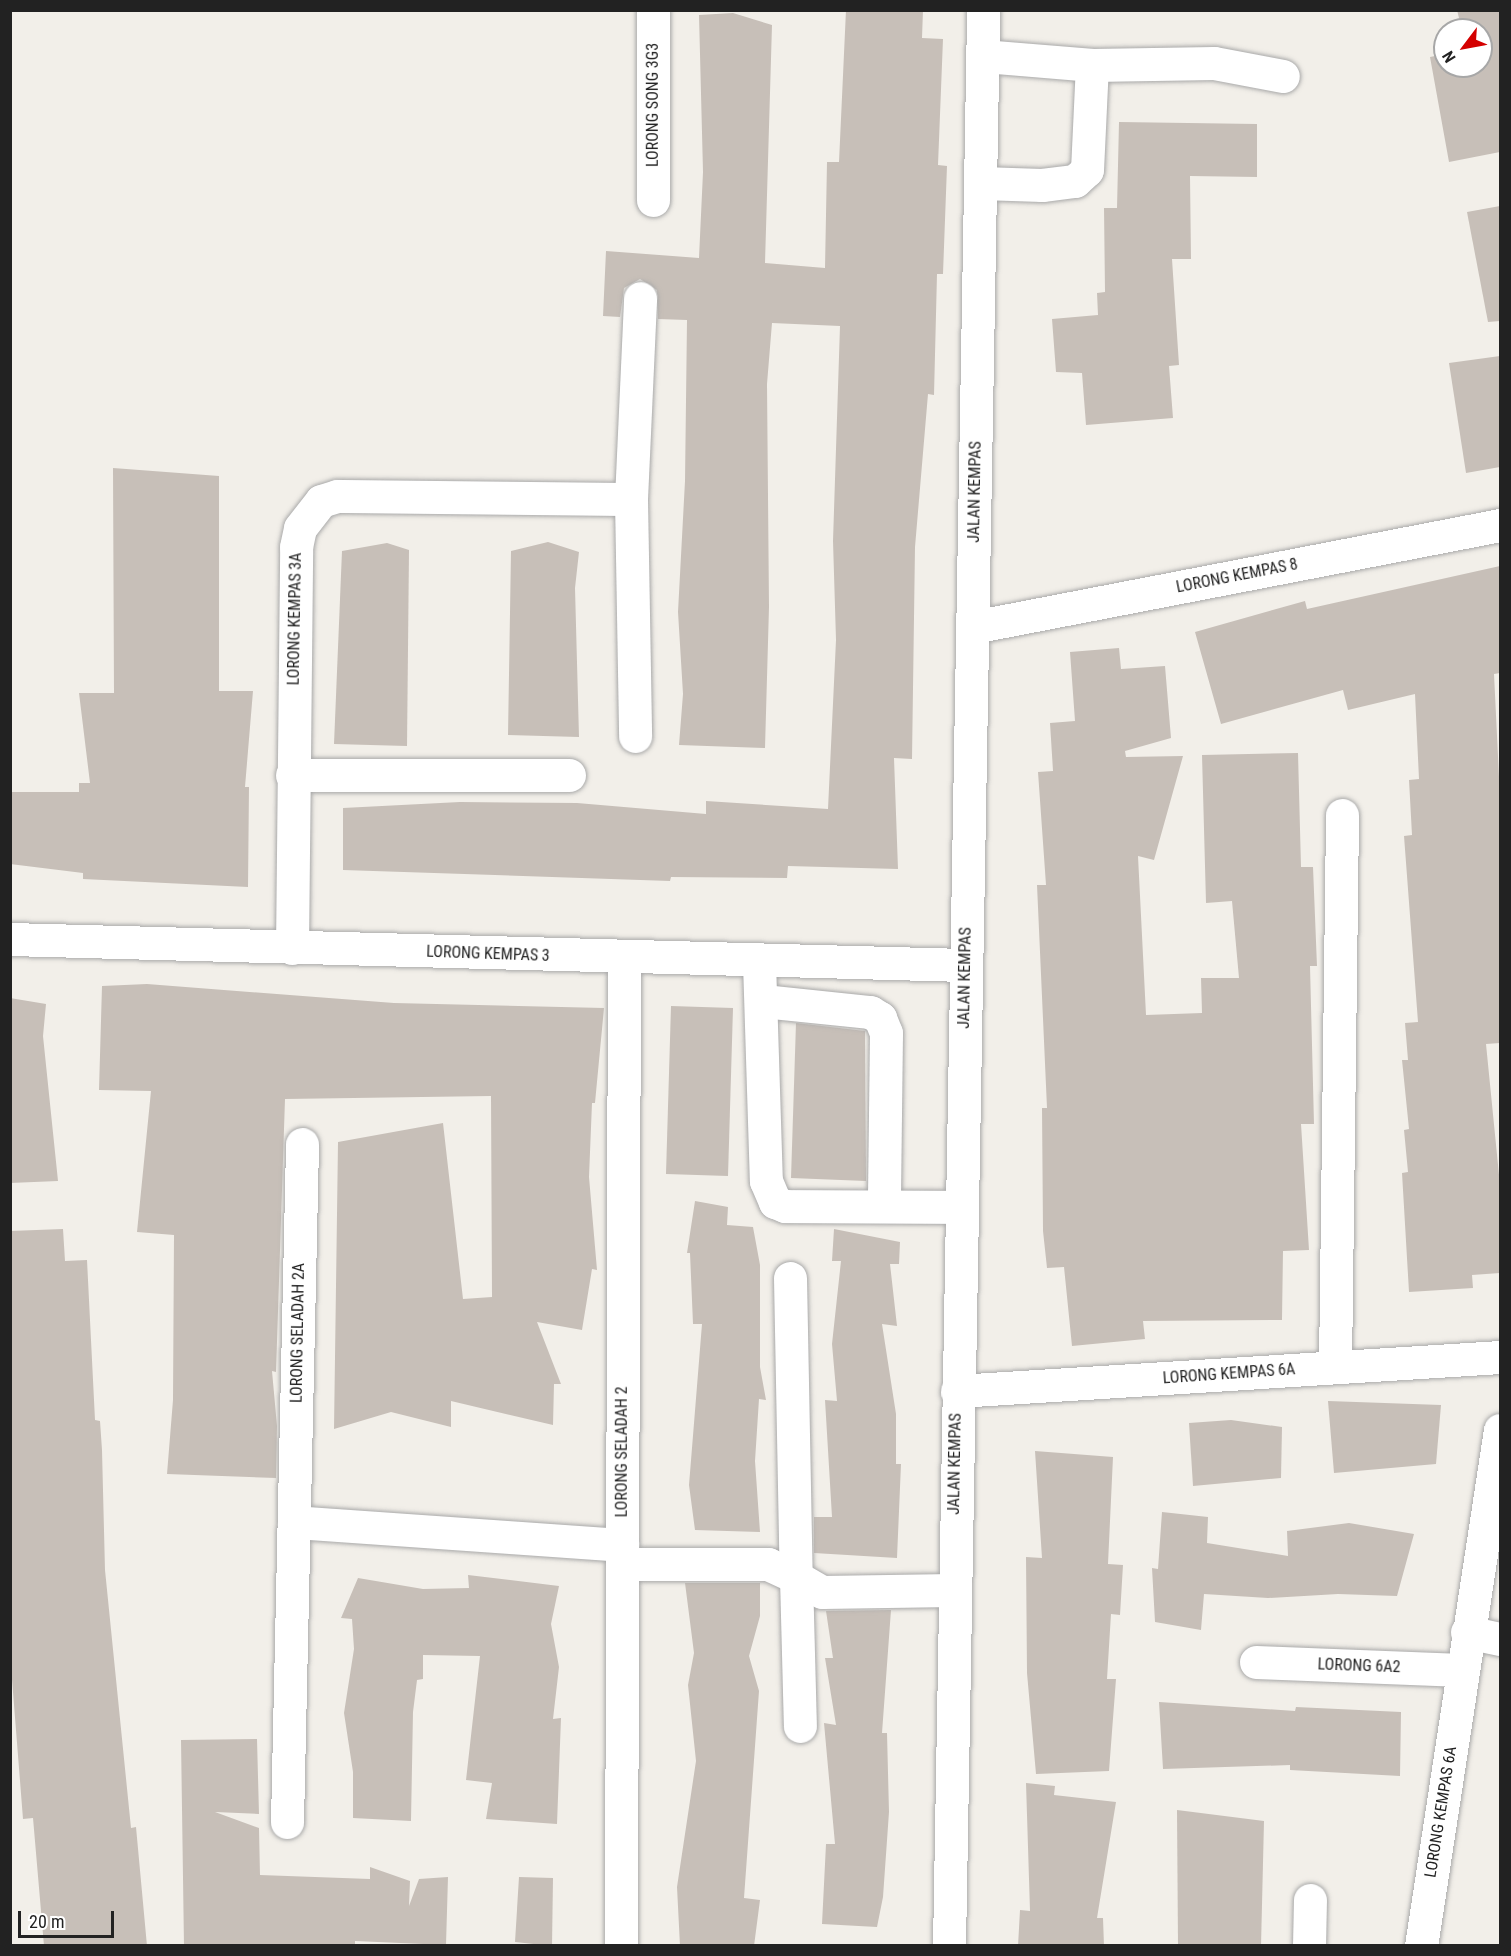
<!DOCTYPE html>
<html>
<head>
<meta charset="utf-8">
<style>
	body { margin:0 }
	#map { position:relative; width:1511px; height:1956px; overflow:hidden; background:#f2efe9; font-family:"Roboto Condensed",sans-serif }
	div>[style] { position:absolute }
	.building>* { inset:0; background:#c7bfb8 }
	.roads { filter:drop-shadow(0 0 2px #a9a9a9) drop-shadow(0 0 2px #a9a9a9) }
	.minor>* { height:33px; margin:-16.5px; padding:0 16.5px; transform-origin:16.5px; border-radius:16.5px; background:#fff }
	span { translate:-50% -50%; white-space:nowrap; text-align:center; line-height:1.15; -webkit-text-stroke:5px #fff; paint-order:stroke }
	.street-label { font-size:16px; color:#222 }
	.frame { position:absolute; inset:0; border:12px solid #222; pointer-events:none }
	.north { position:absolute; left:1433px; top:18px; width:60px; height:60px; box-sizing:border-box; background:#fff; border:2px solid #a7a7a7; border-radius:50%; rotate:238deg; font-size:16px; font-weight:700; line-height:24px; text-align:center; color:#222 }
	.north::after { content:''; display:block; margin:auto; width:21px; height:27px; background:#d40000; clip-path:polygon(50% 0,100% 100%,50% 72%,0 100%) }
	.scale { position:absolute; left:18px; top:1911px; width:96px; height:27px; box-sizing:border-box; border:3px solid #222; border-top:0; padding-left:8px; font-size:18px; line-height:21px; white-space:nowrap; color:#222; -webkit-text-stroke:4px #fff; paint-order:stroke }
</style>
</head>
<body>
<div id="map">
	<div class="building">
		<i style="clip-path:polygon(846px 10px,923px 10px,922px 38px,943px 39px,938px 165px,947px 166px,943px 274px,937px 274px,934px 395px,928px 394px,915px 547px,912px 759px,894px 758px,898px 869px,788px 866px,787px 878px,671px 877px,670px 881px,343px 870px,343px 808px,460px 802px,577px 803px,706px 814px,706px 801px,828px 809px,836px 640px,833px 541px,840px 326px,772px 323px,767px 384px,769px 607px,765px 748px,679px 745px,683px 694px,678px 612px,685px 481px,687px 320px,658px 319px,657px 290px,640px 279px,624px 288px,620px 317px,603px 316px,606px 251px,699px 258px,703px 172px,699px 15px,733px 13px,772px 25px,765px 263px,825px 268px,827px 162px,839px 162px)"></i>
		<i style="clip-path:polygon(1457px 10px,1500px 10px,1500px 152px,1449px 162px,1430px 57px,1445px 54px,1445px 66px,1481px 66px,1481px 30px,1462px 30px)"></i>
		<i style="clip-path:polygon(1119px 122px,1257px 124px,1257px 177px,1190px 176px,1191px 259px,1172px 259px,1179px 365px,1169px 366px,1173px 418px,1086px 425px,1082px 373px,1056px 372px,1052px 319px,1098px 315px,1097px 293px,1105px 292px,1104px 208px,1117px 208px)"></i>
		<i style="clip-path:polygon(1500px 206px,1500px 321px,1488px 322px,1467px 212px)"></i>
		<i style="clip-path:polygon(1500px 356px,1500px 467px,1466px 473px,1449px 363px)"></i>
		<i style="clip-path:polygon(113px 468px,219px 476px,219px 691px,253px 691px,245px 787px,249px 787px,248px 887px,83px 879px,83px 873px,10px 864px,10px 792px,79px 792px,79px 783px,90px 783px,79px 693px,114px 693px)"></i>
		<i style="clip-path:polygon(548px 542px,579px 552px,575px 588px,579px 737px,508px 735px,511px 551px)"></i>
		<i style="clip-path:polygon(387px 543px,409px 550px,407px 746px,334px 744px,342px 551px)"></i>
		<i style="clip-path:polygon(1500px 566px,1500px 673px,1494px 674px,1500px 797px,1500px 1043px,1486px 1044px,1500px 1185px,1500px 1273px,1472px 1275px,1473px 1288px,1409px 1292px,1402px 1173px,1408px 1172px,1404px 1130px,1409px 1129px,1402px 1060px,1408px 1060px,1405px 1023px,1418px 1022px,1404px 836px,1412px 835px,1409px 780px,1419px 779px,1415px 694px,1348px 710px,1343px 690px,1221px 724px,1195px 632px,1305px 601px,1307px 609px)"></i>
		<i style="clip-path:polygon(1119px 648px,1121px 669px,1165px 666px,1171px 738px,1125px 751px,1126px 757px,1183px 756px,1154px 860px,1138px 856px,1146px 1015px,1202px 1013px,1201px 978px,1239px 978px,1232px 901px,1206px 903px,1202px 755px,1298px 753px,1301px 867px,1313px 867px,1317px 966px,1310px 966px,1314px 1124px,1301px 1124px,1309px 1250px,1283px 1251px,1282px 1320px,1143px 1321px,1145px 1339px,1072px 1346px,1064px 1267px,1047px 1268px,1043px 1231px,1042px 1108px,1047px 1108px,1037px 885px,1046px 885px,1038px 772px,1053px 771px,1050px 723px,1075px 721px,1070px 652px)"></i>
		<i style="clip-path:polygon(147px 984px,394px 1003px,604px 1008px,595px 1103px,592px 1103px,589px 1177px,597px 1270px,592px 1269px,582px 1330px,537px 1322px,561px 1384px,554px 1384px,553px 1425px,451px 1401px,451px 1427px,391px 1412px,334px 1429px,338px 1142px,443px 1123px,463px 1299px,492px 1297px,491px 1096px,285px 1099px,276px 1372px,272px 1371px,277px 1426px,276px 1478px,167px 1474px,173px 1400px,174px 1235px,137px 1232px,151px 1091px,99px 1090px,102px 986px)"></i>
		<i style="clip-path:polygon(10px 998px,46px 1004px,43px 1036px,58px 1181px,10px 1183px)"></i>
		<i style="clip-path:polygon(671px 1006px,733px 1008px,728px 1176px,666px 1174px)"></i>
		<i style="clip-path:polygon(796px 1023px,865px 1031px,866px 1181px,791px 1178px)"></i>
		<i style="clip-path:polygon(695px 1201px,728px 1207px,727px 1225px,753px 1227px,760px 1265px,760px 1367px,766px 1400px,759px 1399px,755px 1461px,760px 1532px,695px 1530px,689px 1485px,702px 1324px,693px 1324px,690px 1253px,687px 1253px)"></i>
		<i style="clip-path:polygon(63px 1229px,65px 1261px,87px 1260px,95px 1420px,100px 1421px,102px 1450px,105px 1570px,131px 1828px,136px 1827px,147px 1946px,44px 1946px,33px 1818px,23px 1819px,10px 1654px,10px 1231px)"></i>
		<i style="clip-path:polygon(834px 1229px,900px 1242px,899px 1264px,890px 1264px,897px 1326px,882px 1324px,896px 1414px,896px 1464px,901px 1464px,897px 1558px,814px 1553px,814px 1517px,832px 1517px,825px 1400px,837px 1401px,832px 1344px,841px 1261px,832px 1261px)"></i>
		<i style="clip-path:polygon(1328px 1401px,1441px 1405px,1436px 1464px,1334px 1473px)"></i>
		<i style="clip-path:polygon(1231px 1420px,1282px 1427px,1281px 1478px,1193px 1486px,1189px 1423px)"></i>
		<i style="clip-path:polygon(1035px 1451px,1113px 1457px,1108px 1564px,1123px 1565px,1120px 1615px,1111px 1614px,1107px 1679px,1116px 1679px,1109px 1771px,1036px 1774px,1027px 1673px,1026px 1557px,1042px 1558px)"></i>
		<i style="clip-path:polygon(1162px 1512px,1208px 1517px,1207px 1543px,1288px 1556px,1287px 1531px,1349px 1523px,1414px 1534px,1397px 1596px,1338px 1594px,1268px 1598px,1204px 1594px,1201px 1630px,1155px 1622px,1152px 1568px,1158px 1569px)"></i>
		<i style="clip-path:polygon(468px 1575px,559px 1586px,551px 1624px,559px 1667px,553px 1719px,561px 1718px,557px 1824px,486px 1819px,492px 1783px,466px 1780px,480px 1656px,423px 1655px,423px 1679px,417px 1680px,413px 1712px,411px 1821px,353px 1818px,353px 1772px,344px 1713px,354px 1649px,352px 1619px,341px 1618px,358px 1578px,423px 1589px,469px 1588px)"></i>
		<i style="clip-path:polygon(685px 1583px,760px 1583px,760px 1616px,749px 1656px,759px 1691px,744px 1898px,760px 1900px,754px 1946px,680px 1946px,677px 1887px,696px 1761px,688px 1685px,694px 1653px)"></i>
		<i style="clip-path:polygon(891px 1610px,882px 1733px,887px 1733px,889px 1812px,883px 1897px,877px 1927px,822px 1924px,826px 1844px,835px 1844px,824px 1723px,836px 1725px,825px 1658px,833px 1658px,826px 1611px)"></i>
		<i style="clip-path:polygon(1159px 1702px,1295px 1711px,1296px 1707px,1401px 1712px,1400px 1776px,1290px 1770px,1290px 1765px,1163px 1769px)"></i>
		<i style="clip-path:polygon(257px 1739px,259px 1814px,215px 1812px,259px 1828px,260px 1875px,370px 1879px,370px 1867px,410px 1881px,409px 1906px,419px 1879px,448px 1877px,446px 1945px,355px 1941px,355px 1946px,184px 1946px,181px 1740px)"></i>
		<i style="clip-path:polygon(1026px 1783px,1055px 1786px,1054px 1795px,1116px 1802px,1097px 1918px,1103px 1918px,1104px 1946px,1018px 1946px,1020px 1910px,1030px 1911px)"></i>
		<i style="clip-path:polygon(1177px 1810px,1264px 1821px,1261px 1946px,1178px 1946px)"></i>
		<i style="clip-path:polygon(519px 1877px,553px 1878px,552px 1946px,515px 1942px)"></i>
	</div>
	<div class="roads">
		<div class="minor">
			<i style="left:983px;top:56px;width:109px;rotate:4.7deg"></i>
			<i style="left:981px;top:183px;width:61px;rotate:1.9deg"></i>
			<i style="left:1042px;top:185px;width:33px;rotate:-7deg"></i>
			<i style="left:1075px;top:181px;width:16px;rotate:-43deg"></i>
			<i style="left:1087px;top:170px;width:105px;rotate:-87.3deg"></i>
			<i style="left:1092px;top:65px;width:122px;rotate:-0.9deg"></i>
			<i style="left:1214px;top:63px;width:70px;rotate:10.7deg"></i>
			<i style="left:653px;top:200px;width:190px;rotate:-90deg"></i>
			<i style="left:631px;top:499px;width:237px;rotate:89deg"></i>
			<i style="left:973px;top:627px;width:537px;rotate:-10.95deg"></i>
			<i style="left:292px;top:775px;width:277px"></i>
			<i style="left:10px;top:939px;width:955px;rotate:1.56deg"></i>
			<i style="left:292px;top:948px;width:401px;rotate:-89.4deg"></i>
			<i style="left:296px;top:547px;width:19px;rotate:-78deg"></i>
			<i style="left:300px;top:528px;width:34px;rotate:-52deg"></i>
			<i style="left:321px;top:501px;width:17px;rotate:-17deg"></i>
			<i style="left:337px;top:496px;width:294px;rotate:0.6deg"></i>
			<i style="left:631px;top:499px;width:201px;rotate:-87.4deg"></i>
			<i style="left:759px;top:962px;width:219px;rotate:88.2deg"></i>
			<i style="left:766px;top:1181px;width:23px;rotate:67deg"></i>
			<i style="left:775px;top:1202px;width:11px;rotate:22deg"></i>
			<i style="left:785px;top:1206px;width:175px;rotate:0.3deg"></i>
			<i style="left:763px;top:1001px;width:108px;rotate:5.9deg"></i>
			<i style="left:870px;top:1012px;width:12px;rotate:31deg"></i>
			<i style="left:880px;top:1018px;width:16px;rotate:68deg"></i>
			<i style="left:886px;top:1033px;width:172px;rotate:90.7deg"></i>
			<i style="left:790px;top:1278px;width:299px;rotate:88.9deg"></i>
			<i style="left:796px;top:1577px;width:30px;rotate:30deg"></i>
			<i style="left:822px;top:1592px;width:131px;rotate:-0.9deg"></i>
			<i style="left:1335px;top:1367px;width:552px;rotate:-89.27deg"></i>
			<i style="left:957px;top:1391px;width:544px;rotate:-3.58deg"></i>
			<i style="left:294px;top:1522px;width:329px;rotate:4deg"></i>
			<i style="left:622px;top:1564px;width:146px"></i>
			<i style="left:768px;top:1564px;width:31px;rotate:25deg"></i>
			<i style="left:796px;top:1577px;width:149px;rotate:88.5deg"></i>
			<i style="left:1467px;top:1632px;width:34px;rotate:12deg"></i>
			<i style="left:1256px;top:1662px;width:206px;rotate:2.2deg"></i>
			<i style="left:287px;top:1822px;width:678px;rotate:-88.73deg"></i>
			<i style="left:621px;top:1946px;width:987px;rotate:-89.83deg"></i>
			<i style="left:949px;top:1946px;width:1936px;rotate:-88.99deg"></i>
			<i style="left:1309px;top:1946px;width:46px;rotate:-88.8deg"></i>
			<i style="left:1421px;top:1946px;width:522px;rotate:-81.3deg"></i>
		</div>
	</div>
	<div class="street-label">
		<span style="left:653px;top:105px;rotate:-90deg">LORONG SONG 3G3</span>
		<span style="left:975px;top:492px;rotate:-89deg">JALAN KEMPAS</span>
		<span style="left:1237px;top:576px;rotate:-11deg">LORONG KEMPAS 8</span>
		<span style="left:295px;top:619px;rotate:-89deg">LORONG KEMPAS 3A</span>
		<span style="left:488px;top:954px;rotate:2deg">LORONG KEMPAS 3</span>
		<span style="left:965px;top:978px;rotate:-89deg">JALAN KEMPAS</span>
		<span style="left:298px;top:1333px;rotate:-89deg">LORONG SELADAH 2A</span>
		<span style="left:1229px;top:1374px;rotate:-4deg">LORONG KEMPAS 6A</span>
		<span style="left:622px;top:1452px;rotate:-90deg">LORONG SELADAH 2</span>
		<span style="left:955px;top:1464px;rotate:-89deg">JALAN KEMPAS</span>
		<span style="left:1359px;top:1666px;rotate:2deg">LORONG 6A2</span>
		<span style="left:1441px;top:1812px;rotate:-81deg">LORONG KEMPAS 6A</span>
	</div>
	<div class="frame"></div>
	<div class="north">N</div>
	<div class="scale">20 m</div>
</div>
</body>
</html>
